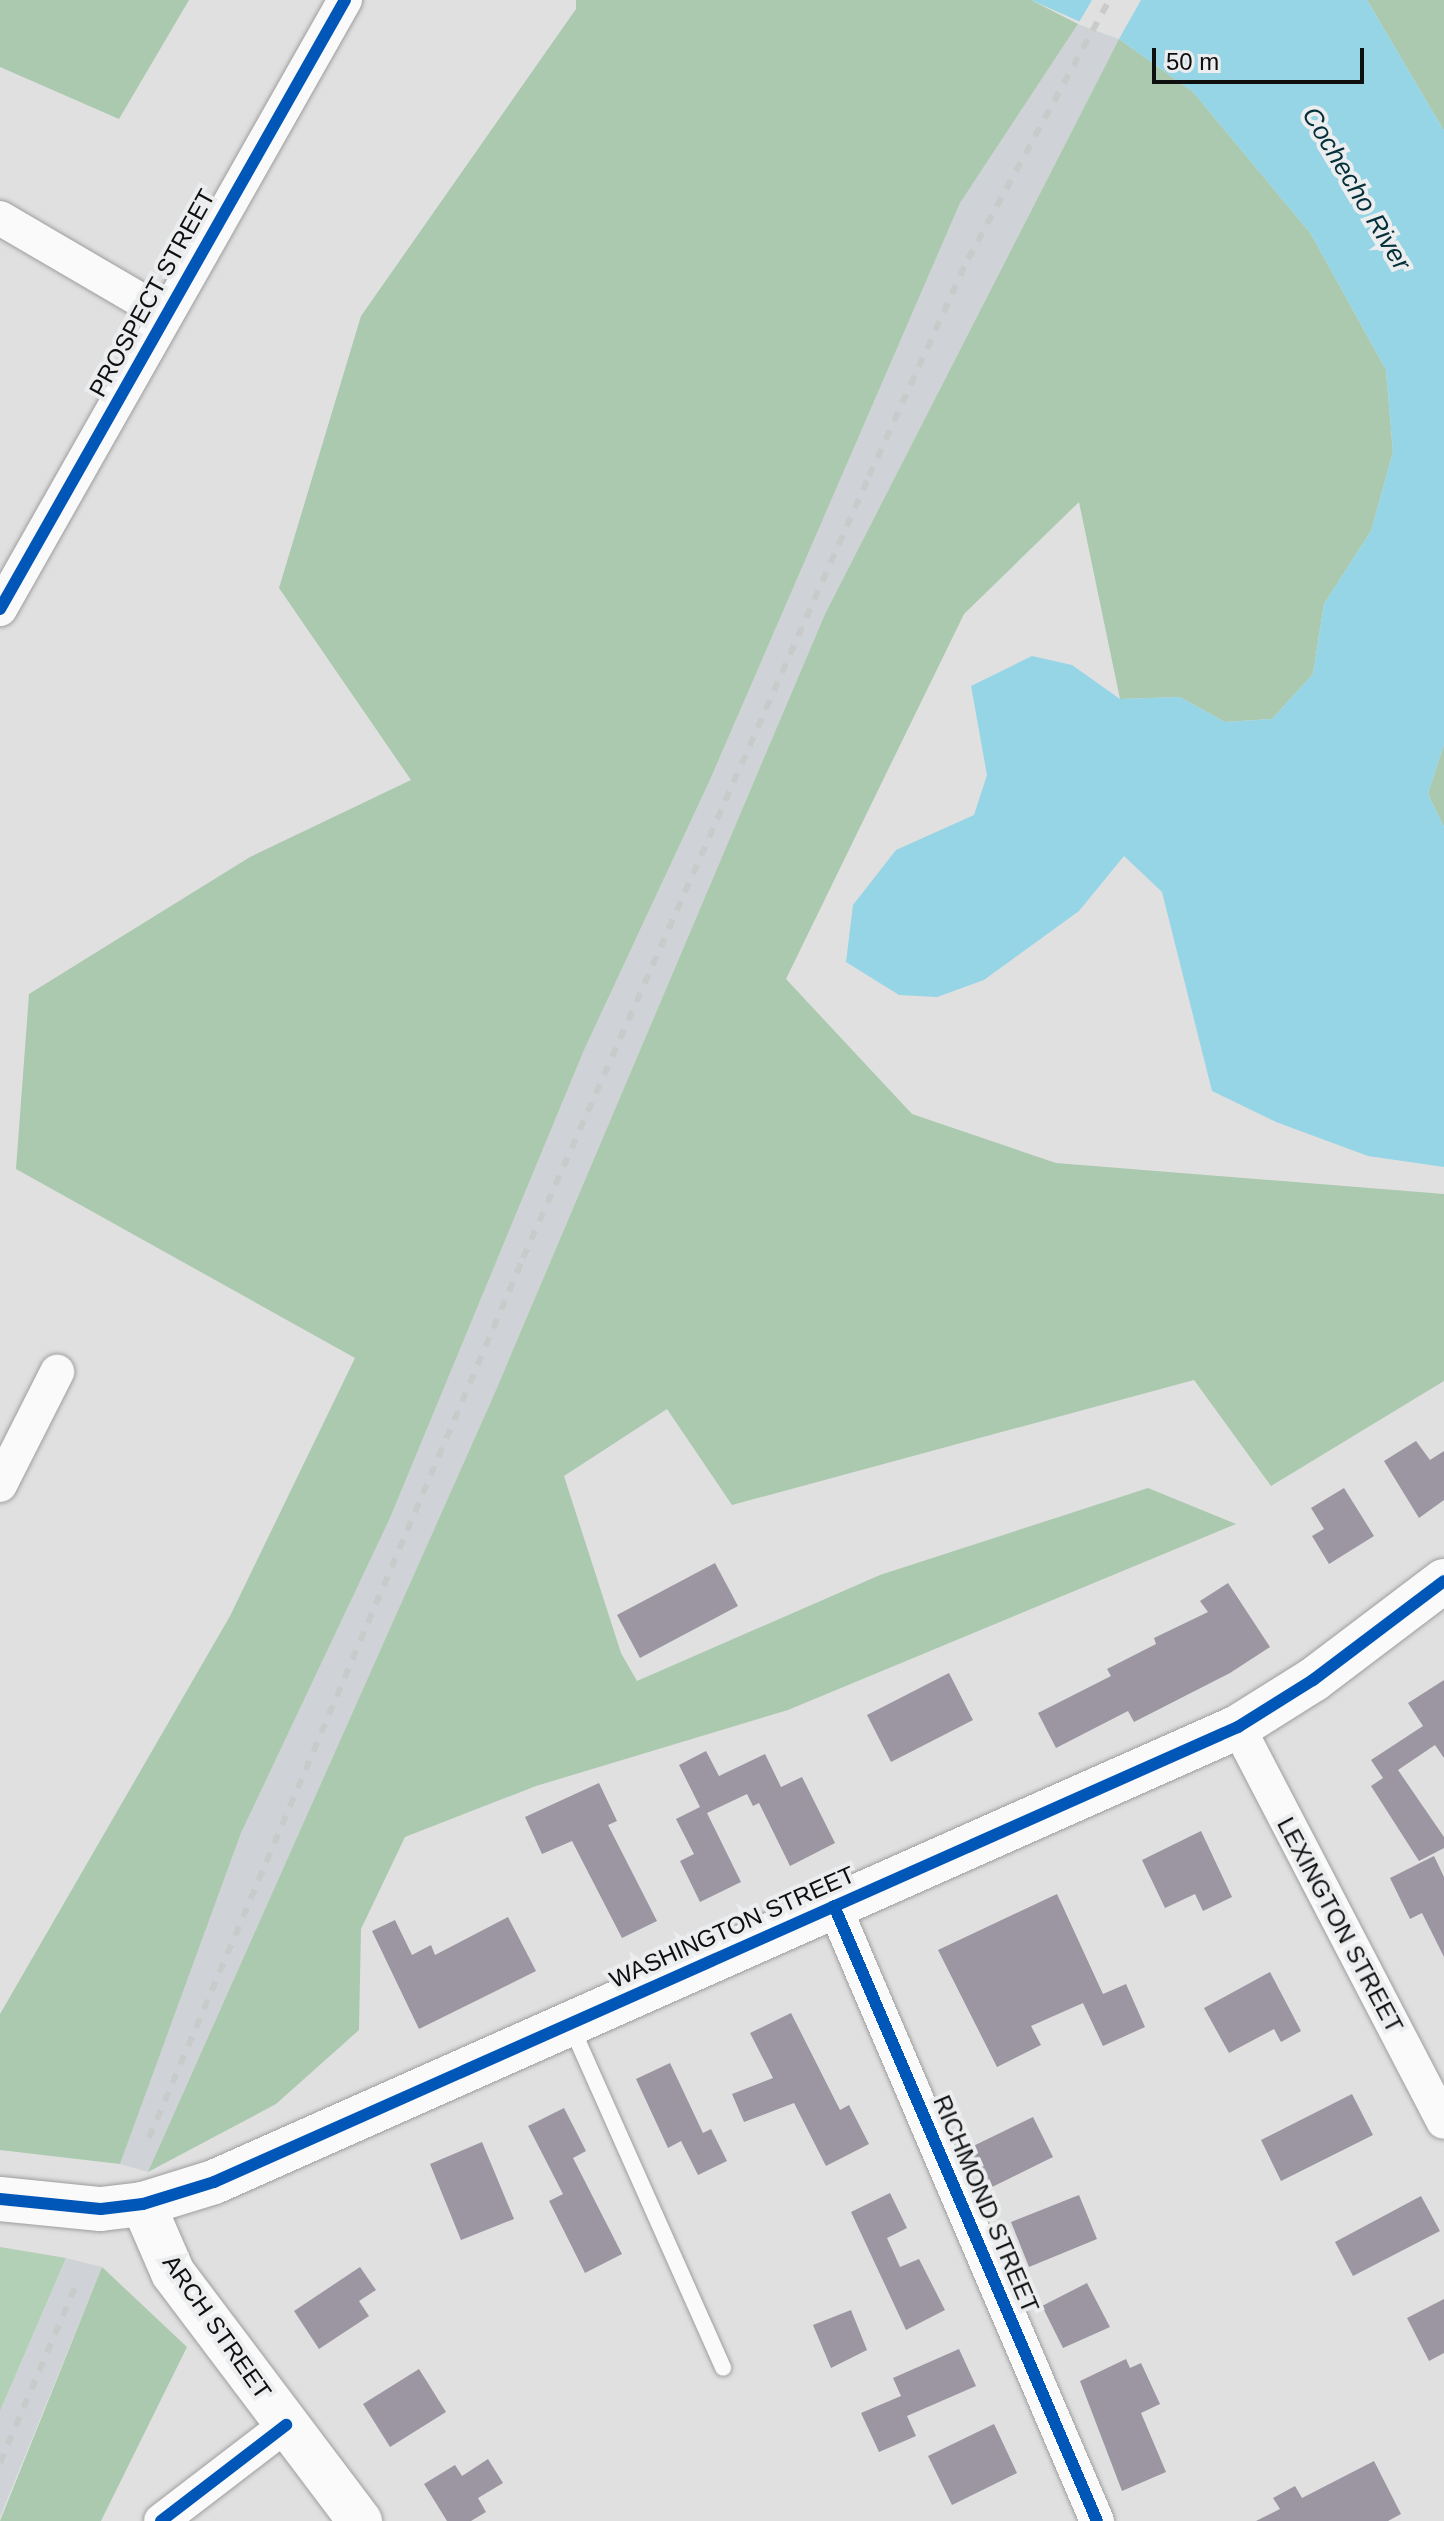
<!DOCTYPE html>
<html>
<head>
<meta charset="utf-8">
<style>
	body { margin:0 }
	#map { position:relative; width:1444px; height:2521px; overflow:hidden; background:#e0e0e0; font-family:Arial,sans-serif }
	div>[style] { position:absolute }
	.built>* { inset:0; background:#cfd2d6 }
	.green>* { inset:0; background:#b2d0b5 }
	.forest>* { inset:0; background:#abc9ae }
	.water>* { inset:0; background:#96d5e6 }
	.pier>* { inset:0; background:#e0e0e0 }
	.building>* { inset:0; background:#9b96a1 }
	.roads { filter:drop-shadow(0 0 2px #9e9e9e) drop-shadow(0 0 2px #9e9e9e) }
	.lane>* { height:16px; margin:-8px; padding:0 8px; transform-origin:8px; border-radius:8px; background:#fafafa }
	.street>* { height:34px; margin:-17px; padding:0 17px; transform-origin:17px; border-radius:17px; background:#fafafa }
	.secondary>* { height:44px; margin:-22px; padding:0 22px; transform-origin:22px; border-radius:22px; background:#fafafa }
	.rail>* { height:6px; margin-top:-3px; transform-origin:0; background:repeating-linear-gradient(90deg,#c9caca 0 10px,transparent 0 20px) }
	.cycleway>* { height:12px; margin:-6px; padding:0 6px; transform-origin:6px; border-radius:6px; background:#0057b8 }
	span { translate:-50% -50%; white-space:nowrap; text-align:center; line-height:1.15; -webkit-text-stroke:8px #ecedee; paint-order:stroke }
	.street-label { font-size:24px; color:#0e0f0f }
	.water-label { font-size:26px; color:#04303b; font-style:italic }
	.scale { position:absolute; left:1152px; top:48px; width:212px; height:36px; box-sizing:border-box; border:4px solid #0e0f0f; border-top:0; padding-left:10px; font-size:24px; line-height:28px; white-space:nowrap; color:#0e0f0f; -webkit-text-stroke:6px #ecedee; paint-order:stroke }
</style>
</head>
<body>
<div id="map">
	<div class="built">
		<i style="clip-path:polygon(1078px 24px,1119px 39px,825px 614px,493px 1397px,148px 2172px,120px 2164px,241px 1833px,390px 1518px,584px 1050px,709px 782px,960px 203px)"></i>
		<i style="clip-path:polygon(66px 2258px,102px 2267px,0 2517px,0 2411px)"></i>
	</div>
	<div class="green">
		<i style="clip-path:polygon(0 2247px,66px 2258px,0 2411px)"></i>
	</div>
	<div class="forest">
		<i style="clip-path:polygon(0 0,189px 0,119px 119px,0 67px)"></i>
		<i style="clip-path:polygon(576px 0,1031px 0,1078px 24px,960px 203px,709px 782px,584px 1050px,390px 1518px,241px 1833px,120px 2164px,0 2150px,0 2014px,230px 1616px,355px 1358px,16px 1169px,29px 994px,250px 857px,411px 780px,279px 588px,361px 316px,576px 9px)"></i>
		<i style="clip-path:polygon(1367px 0,1444px 0,1444px 131px)"></i>
		<i style="clip-path:polygon(1119px 39px,1193px 92px,1311px 234px,1386px 370px,1393px 452px,1371px 531px,1324px 604px,1313px 674px,1272px 719px,1225px 722px,1180px 697px,1120px 699px,1079px 502px,964px 614px,786px 979px,912px 1114px,1056px 1163px,1444px 1194px,1444px 1381px,1271px 1486px,1194px 1380px,732px 1505px,667px 1409px,564px 1476px,621px 1653px,637px 1681px,880px 1575px,1148px 1488px,1236px 1524px,788px 1710px,536px 1786px,405px 1837px,361px 1929px,359px 2030px,276px 2104px,148px 2172px,493px 1397px,825px 614px)"></i>
		<i style="clip-path:polygon(1444px 744px,1444px 827px,1428px 794px)"></i>
		<i style="clip-path:polygon(102px 2267px,187px 2347px,101px 2521px,0 2521px)"></i>
	</div>
	<div class="water">
		<i style="clip-path:polygon(1031px 0,1367px 0,1444px 131px,1444px 744px,1428px 794px,1444px 827px,1444px 1167px,1368px 1156px,1276px 1122px,1212px 1091px,1162px 892px,1124px 856px,1079px 911px,984px 980px,937px 997px,899px 995px,846px 962px,853px 905px,896px 850px,974px 815px,987px 775px,971px 686px,1032px 656px,1072px 665px,1120px 699px,1180px 697px,1225px 722px,1272px 719px,1313px 674px,1324px 604px,1371px 531px,1393px 452px,1386px 370px,1311px 234px,1193px 92px,1119px 39px)"></i>
	</div>
	<div class="pier">
		<i style="clip-path:polygon(1092px 0,1141px 0,1119px 39px,1078px 24px)"></i>
	</div>
	<div class="building">
		<i style="clip-path:polygon(1416px 1441px,1430px 1460px,1444px 1451px,1444px 1500px,1419px 1518px,1384px 1461px)"></i>
		<i style="clip-path:polygon(1344px 1488px,1374px 1536px,1329px 1564px,1312px 1536px,1324px 1529px,1311px 1508px)"></i>
		<i style="clip-path:polygon(715px 1563px,738px 1606px,640px 1658px,617px 1615px)"></i>
		<i style="clip-path:polygon(1228px 1583px,1270px 1647px,1230px 1673px,1134px 1722px,1128px 1711px,1056px 1748px,1038px 1713px,1111px 1676px,1107px 1669px,1156px 1644px,1154px 1638px,1208px 1612px,1200px 1601px)"></i>
		<i style="clip-path:polygon(949px 1673px,973px 1720px,891px 1762px,867px 1715px)"></i>
		<i style="clip-path:polygon(1444px 1680px,1444px 1758px,1435px 1745px,1398px 1770px,1444px 1837px,1444px 1848px,1419px 1861px,1371px 1786px,1383px 1778px,1371px 1760px,1423px 1726px,1408px 1703px)"></i>
		<i style="clip-path:polygon(706px 1751px,719px 1776px,765px 1754px,781px 1787px,802px 1777px,835px 1843px,790px 1866px,759px 1803px,753px 1806px,747px 1794px,707px 1813px,741px 1882px,700px 1902px,680px 1861px,694px 1854px,676px 1819px,700px 1807px,679px 1765px)"></i>
		<i style="clip-path:polygon(599px 1783px,617px 1821px,608px 1825px,657px 1921px,622px 1938px,572px 1841px,542px 1854px,525px 1817px)"></i>
		<i style="clip-path:polygon(1201px 1831px,1232px 1897px,1203px 1911px,1195px 1894px,1165px 1908px,1142px 1860px)"></i>
		<i style="clip-path:polygon(1434px 1856px,1444px 1877px,1444px 1957px,1422px 1913px,1410px 1919px,1390px 1878px)"></i>
		<i style="clip-path:polygon(1057px 1894px,1103px 1994px,1126px 1984px,1145px 2027px,1103px 2046px,1083px 2003px,1031px 2026px,1041px 2045px,997px 2067px,938px 1950px)"></i>
		<i style="clip-path:polygon(508px 1917px,536px 1971px,419px 2029px,372px 1931px,395px 1920px,412px 1955px,431px 1945px,435px 1955px)"></i>
		<i style="clip-path:polygon(1270px 1972px,1301px 2031px,1281px 2042px,1274px 2029px,1229px 2053px,1204px 2008px)"></i>
		<i style="clip-path:polygon(791px 2013px,840px 2110px,849px 2105px,869px 2144px,826px 2166px,794px 2103px,744px 2122px,732px 2094px,773px 2078px,750px 2033px)"></i>
		<i style="clip-path:polygon(670px 2063px,703px 2133px,711px 2129px,727px 2161px,698px 2175px,681px 2141px,668px 2148px,636px 2079px)"></i>
		<i style="clip-path:polygon(1352px 2094px,1373px 2135px,1281px 2181px,1261px 2140px)"></i>
		<i style="clip-path:polygon(564px 2108px,586px 2151px,573px 2158px,622px 2254px,585px 2273px,549px 2201px,563px 2194px,528px 2126px)"></i>
		<i style="clip-path:polygon(1033px 2117px,1053px 2157px,984px 2191px,965px 2150px)"></i>
		<i style="clip-path:polygon(482px 2142px,514px 2219px,461px 2240px,430px 2164px)"></i>
		<i style="clip-path:polygon(890px 2193px,907px 2228px,887px 2238px,900px 2267px,919px 2259px,945px 2310px,906px 2330px,851px 2212px)"></i>
		<i style="clip-path:polygon(1079px 2195px,1097px 2239px,1029px 2267px,1011px 2222px)"></i>
		<i style="clip-path:polygon(1421px 2196px,1440px 2231px,1353px 2276px,1335px 2242px)"></i>
		<i style="clip-path:polygon(360px 2267px,376px 2290px,359px 2301px,369px 2316px,319px 2349px,294px 2311px)"></i>
		<i style="clip-path:polygon(1087px 2283px,1110px 2327px,1063px 2348px,1042px 2306px)"></i>
		<i style="clip-path:polygon(1444px 2299px,1444px 2353px,1429px 2361px,1407px 2318px)"></i>
		<i style="clip-path:polygon(851px 2310px,867px 2350px,831px 2368px,813px 2325px)"></i>
		<i style="clip-path:polygon(959px 2349px,976px 2386px,907px 2416px,916px 2436px,879px 2452px,861px 2413px,901px 2396px,893px 2378px)"></i>
		<i style="clip-path:polygon(1126px 2359px,1130px 2368px,1141px 2363px,1160px 2404px,1141px 2413px,1166px 2472px,1122px 2491px,1080px 2381px)"></i>
		<i style="clip-path:polygon(419px 2369px,446px 2412px,390px 2447px,363px 2404px)"></i>
		<i style="clip-path:polygon(994px 2424px,1017px 2473px,952px 2505px,928px 2456px)"></i>
		<i style="clip-path:polygon(488px 2459px,503px 2483px,478px 2498px,486px 2512px,471px 2521px,447px 2521px,424px 2484px,455px 2465px,462px 2476px)"></i>
		<i style="clip-path:polygon(1374px 2461px,1401px 2514px,1388px 2521px,1256px 2521px,1280px 2509px,1273px 2498px,1295px 2486px,1302px 2498px)"></i>
	</div>
	<div class="roads">
		<div class="lane">
			<i style="left:571px;top:2026px;width:374px;rotate:66deg"></i>
		</div>
		<div class="street">
			<i style="left:0;top:218px;width:192px;rotate:30.3deg"></i>
			<i style="left:0;top:609px;width:700px;rotate:-60.47deg"></i>
			<i style="left:0;top:1485px;width:127px;rotate:-63.2deg"></i>
			<i style="left:1238px;top:1727px;width:445px;rotate:62.5deg"></i>
			<i style="left:834px;top:1906px;width:669px;rotate:66.85deg"></i>
			<i style="left:161px;top:2521px;width:158px;rotate:-37.5deg"></i>
		</div>
		<div class="secondary">
			<i style="left:0;top:2199px;width:101px;rotate:5.7deg"></i>
			<i style="left:101px;top:2209px;width:42px;rotate:-6.8deg"></i>
			<i style="left:143px;top:2204px;width:74px;rotate:-17.2deg"></i>
			<i style="left:214px;top:2182px;width:1121px;rotate:-23.96deg"></i>
			<i style="left:1238px;top:1727px;width:89px;rotate:-32.1deg"></i>
			<i style="left:1313px;top:1680px;width:164px;rotate:-37.1deg"></i>
			<i style="left:143px;top:2204px;width:75px;rotate:66.5deg"></i>
			<i style="left:173px;top:2273px;width:311px;rotate:53deg"></i>
		</div>
	</div>
	<div class="rail">
		<i style="left:149px;top:2138px;width:956px;rotate:-66.97deg"></i>
		<i style="left:523px;top:1258px;width:855px;rotate:-66.13deg"></i>
		<i style="left:869px;top:476px;width:239px;rotate:-65.5deg"></i>
		<i style="left:968px;top:259px;width:295px;rotate:-61.4deg"></i>
		<i style="left:0;top:2463px;width:191px;rotate:-66.9deg"></i>
	</div>
	<div class="cycleway">
		<i style="left:0;top:609px;width:700px;rotate:-60.47deg"></i>
		<i style="left:834px;top:1906px;width:669px;rotate:66.85deg"></i>
		<i style="left:0;top:2199px;width:101px;rotate:5.7deg"></i>
		<i style="left:101px;top:2209px;width:42px;rotate:-6.8deg"></i>
		<i style="left:143px;top:2204px;width:74px;rotate:-17.2deg"></i>
		<i style="left:214px;top:2182px;width:1121px;rotate:-23.96deg"></i>
		<i style="left:1238px;top:1727px;width:89px;rotate:-32.1deg"></i>
		<i style="left:1313px;top:1680px;width:164px;rotate:-37.1deg"></i>
		<i style="left:161px;top:2521px;width:158px;rotate:-37.5deg"></i>
	</div>
	<div class="street-label">
		<span style="left:152px;top:293px;rotate:-61deg">PROSPECT STREET</span>
		<span style="left:1340px;top:1925px;rotate:62deg">LEXINGTON STREET</span>
		<span style="left:732px;top:1927px;rotate:-24deg">WASHINGTON STREET</span>
		<span style="left:986px;top:2204px;rotate:67deg">RICHMOND STREET</span>
		<span style="left:217px;top:2327px;rotate:55deg">ARCH STREET</span>
	</div>
	<div class="water-label">
		<span style="left:1356px;top:189px;rotate:59deg">Cochecho River</span>
	</div>
	<div class="scale">50 m</div>
</div>
</body>
</html>
